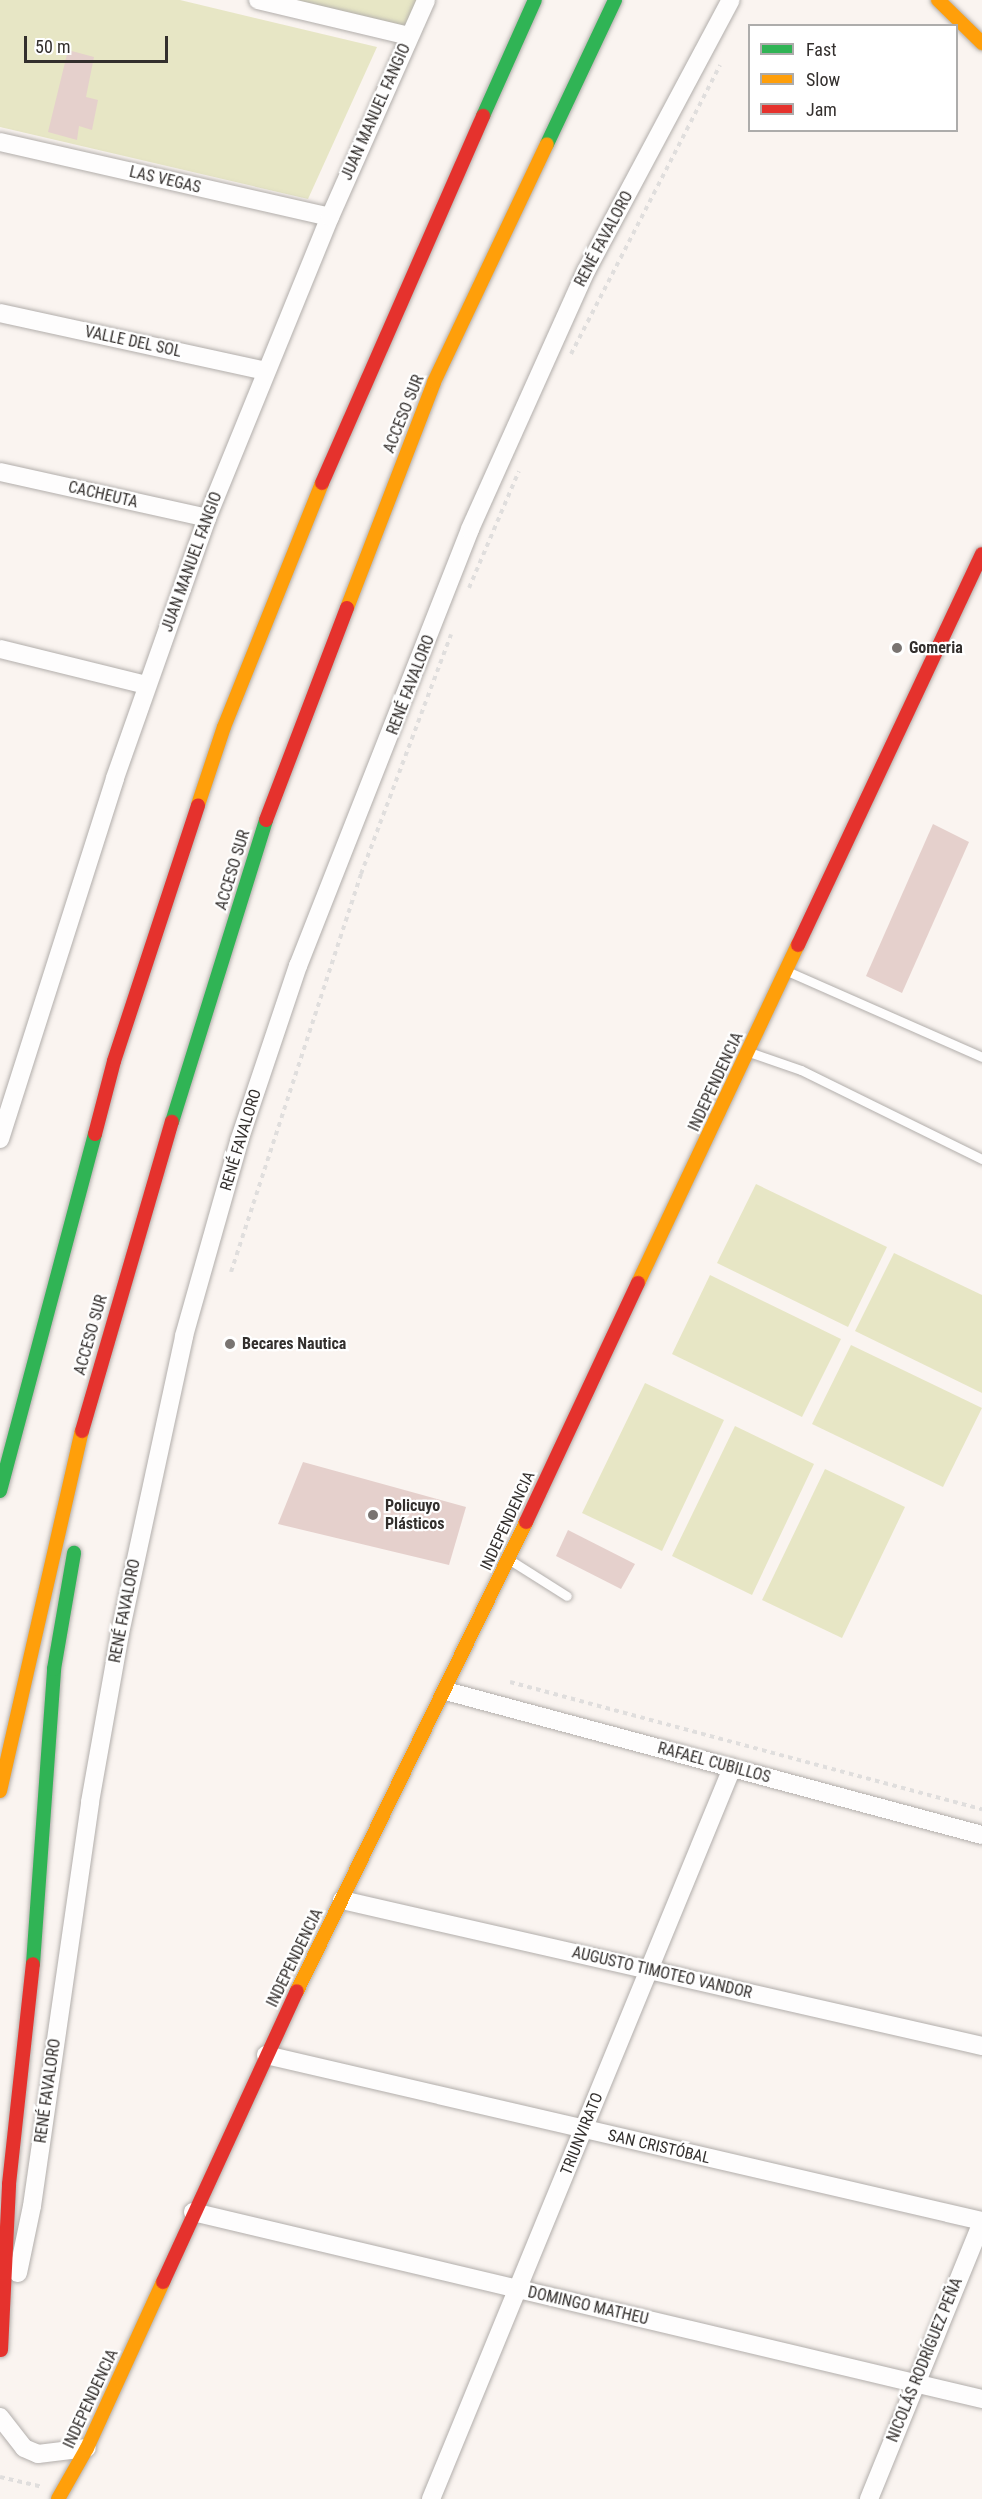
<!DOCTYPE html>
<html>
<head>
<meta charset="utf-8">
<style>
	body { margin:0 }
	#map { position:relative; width:982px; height:2499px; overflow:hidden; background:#faf4f0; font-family:"Roboto Condensed",sans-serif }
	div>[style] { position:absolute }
	.green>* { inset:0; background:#e7e6c5 }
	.building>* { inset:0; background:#e5d0cc }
	.path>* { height:4px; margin-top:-2px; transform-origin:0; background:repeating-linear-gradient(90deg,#e0dedd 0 4.5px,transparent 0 9px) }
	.roads { filter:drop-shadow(0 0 2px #b2aeab) drop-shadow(0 0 2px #b2aeab) }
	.lane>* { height:9px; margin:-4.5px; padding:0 4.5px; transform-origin:4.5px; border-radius:4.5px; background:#fefdfd }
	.street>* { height:18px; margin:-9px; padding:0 9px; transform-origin:9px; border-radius:9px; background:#fefdfd }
	.fast>* { height:14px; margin:-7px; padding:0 7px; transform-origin:7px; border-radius:7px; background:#30b455 }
	.slow>* { height:14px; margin:-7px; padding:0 7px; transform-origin:7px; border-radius:7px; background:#ff9f0a }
	.jam>* { height:14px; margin:-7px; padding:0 7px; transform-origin:7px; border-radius:7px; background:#e5322d }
	.dots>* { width:16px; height:16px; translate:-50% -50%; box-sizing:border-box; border:3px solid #fff; border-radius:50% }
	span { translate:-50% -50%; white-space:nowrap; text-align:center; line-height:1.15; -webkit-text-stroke:4.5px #fff; paint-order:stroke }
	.street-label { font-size:16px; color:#332f2d }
	.poi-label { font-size:16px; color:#332f2d; font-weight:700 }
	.left { translate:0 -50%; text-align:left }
	.legend { position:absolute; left:748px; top:24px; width:210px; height:108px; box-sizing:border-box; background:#fff; border:2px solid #adacab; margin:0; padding:8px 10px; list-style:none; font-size:18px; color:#332f2d }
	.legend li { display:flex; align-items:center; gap:12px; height:30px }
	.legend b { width:30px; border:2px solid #adacab }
	.scale { position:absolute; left:24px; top:36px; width:144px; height:27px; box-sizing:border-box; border:3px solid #332f2d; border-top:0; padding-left:8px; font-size:18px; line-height:21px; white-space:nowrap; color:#332f2d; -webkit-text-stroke:4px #fff; paint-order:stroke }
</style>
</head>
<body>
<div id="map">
	<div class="green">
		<i style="clip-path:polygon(0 0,180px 0,377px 47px,308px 199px,0 127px)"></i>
		<i style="clip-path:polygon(258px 0,426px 0,409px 36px)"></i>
		<i style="clip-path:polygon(756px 1184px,887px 1247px,848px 1327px,717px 1263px)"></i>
		<i style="clip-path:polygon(894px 1253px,982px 1295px,982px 1393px,855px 1331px)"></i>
		<i style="clip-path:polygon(710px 1275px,841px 1339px,802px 1417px,672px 1354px)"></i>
		<i style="clip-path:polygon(851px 1345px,982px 1408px,943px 1487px,812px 1424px)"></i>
		<i style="clip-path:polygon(645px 1383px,724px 1420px,662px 1551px,582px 1513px)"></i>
		<i style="clip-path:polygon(735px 1426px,814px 1464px,752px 1595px,672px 1556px)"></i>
		<i style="clip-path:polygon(825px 1469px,905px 1507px,842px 1638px,762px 1600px)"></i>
	</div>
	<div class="building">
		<i style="clip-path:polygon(68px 50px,94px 57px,86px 97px,98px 100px,92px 130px,79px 126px,77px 140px,48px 132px)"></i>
		<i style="clip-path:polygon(933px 824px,969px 842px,902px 993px,866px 976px)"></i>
		<i style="clip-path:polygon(303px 1462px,466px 1507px,449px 1565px,278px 1524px)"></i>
		<i style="clip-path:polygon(568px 1530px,635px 1564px,621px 1589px,556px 1556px)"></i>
	</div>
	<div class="path">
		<i style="left:571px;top:354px;width:325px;rotate:-62.7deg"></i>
		<i style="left:469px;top:588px;width:127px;rotate:-66.9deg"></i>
		<i style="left:231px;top:1272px;width:419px;rotate:-71.9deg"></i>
		<i style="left:361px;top:874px;width:256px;rotate:-69.4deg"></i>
		<i style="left:510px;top:1682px;width:489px;rotate:15.1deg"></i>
		<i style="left:0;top:2477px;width:44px;rotate:13.1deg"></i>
	</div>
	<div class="roads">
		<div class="lane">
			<i style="left:787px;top:971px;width:213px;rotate:23.8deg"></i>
			<i style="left:749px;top:1052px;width:55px;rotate:19.1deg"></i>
			<i style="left:801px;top:1070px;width:202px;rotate:26.2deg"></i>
			<i style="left:510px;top:1560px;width:67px;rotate:32.3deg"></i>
		</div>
		<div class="street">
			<i style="left:258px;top:0;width:155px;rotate:13.4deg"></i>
			<i style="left:0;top:142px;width:338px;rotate:12.8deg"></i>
			<i style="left:0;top:313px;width:272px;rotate:12.3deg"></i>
			<i style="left:0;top:472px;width:212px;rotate:12.5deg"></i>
			<i style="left:0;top:649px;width:151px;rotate:13.8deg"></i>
			<i style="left:0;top:1139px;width:379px;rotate:-72.3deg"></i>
			<i style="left:115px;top:778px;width:276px;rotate:-70.5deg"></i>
			<i style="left:207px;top:518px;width:325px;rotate:-67.8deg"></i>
			<i style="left:330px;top:217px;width:237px;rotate:-66.1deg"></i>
			<i style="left:446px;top:1691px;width:555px;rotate:15.04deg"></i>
			<i style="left:342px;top:1900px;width:656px;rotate:12.85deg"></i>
			<i style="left:266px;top:2055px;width:735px;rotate:13.05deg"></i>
			<i style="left:193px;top:2212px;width:811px;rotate:13.33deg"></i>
			<i style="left:18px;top:2273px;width:68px;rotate:-78.2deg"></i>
			<i style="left:32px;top:2206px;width:408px;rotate:-81.8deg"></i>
			<i style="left:90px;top:1802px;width:172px;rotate:-79.9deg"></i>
			<i style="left:120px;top:1633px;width:304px;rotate:-77.8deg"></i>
			<i style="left:184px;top:1336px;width:203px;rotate:-74.2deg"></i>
			<i style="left:239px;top:1141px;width:185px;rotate:-71.4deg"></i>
			<i style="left:298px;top:966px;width:470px;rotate:-68.5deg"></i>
			<i style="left:470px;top:529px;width:283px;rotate:-65.8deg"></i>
			<i style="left:586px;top:271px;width:307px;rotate:-61.9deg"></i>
			<i style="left:0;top:2417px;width:39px;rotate:52deg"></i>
			<i style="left:24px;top:2448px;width:15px;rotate:23deg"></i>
			<i style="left:38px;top:2454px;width:49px;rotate:-7deg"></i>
			<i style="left:431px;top:2499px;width:791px;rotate:-67.62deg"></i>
			<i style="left:869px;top:2499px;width:299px;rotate:-67.8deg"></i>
		</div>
		<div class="fast">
			<i style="left:483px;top:116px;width:127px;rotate:-65.9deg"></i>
			<i style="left:547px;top:144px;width:159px;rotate:-64.7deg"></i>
			<i style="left:172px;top:1122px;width:316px;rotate:-72.7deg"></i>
			<i style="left:0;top:1491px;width:369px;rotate:-75.1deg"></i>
			<i style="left:33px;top:1964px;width:296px;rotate:-85.9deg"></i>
			<i style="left:54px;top:1669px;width:118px;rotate:-80.2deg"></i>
		</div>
		<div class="slow">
			<i style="left:938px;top:0;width:62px;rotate:44.3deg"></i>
			<i style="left:347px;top:608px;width:242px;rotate:-68.9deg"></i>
			<i style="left:434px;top:382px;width:263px;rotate:-64.6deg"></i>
			<i style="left:198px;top:805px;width:82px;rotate:-71.6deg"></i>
			<i style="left:224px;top:727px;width:263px;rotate:-68.1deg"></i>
			<i style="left:638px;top:1283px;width:374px;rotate:-64.7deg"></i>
			<i style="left:0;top:1791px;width:369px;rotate:-77.2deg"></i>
			<i style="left:297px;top:1991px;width:522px;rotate:-63.97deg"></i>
			<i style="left:58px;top:2499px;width:59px;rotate:-60.4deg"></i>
			<i style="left:87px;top:2448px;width:183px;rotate:-65.4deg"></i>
		</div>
		<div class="jam">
			<i style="left:322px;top:483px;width:401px;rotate:-66.3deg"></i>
			<i style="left:266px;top:820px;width:227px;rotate:-69.1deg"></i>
			<i style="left:798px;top:945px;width:432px;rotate:-64.8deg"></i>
			<i style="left:95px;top:1134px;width:75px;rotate:-75.4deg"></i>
			<i style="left:114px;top:1061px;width:269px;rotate:-71.8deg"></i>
			<i style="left:82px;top:1431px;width:322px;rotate:-73.8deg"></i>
			<i style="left:526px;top:1522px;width:264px;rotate:-64.9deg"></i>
			<i style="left:163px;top:2282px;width:320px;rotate:-65.3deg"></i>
			<i style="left:1px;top:2350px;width:166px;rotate:-87.2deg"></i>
			<i style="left:9px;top:2184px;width:221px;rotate:-83.8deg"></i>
		</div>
	</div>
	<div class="dots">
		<i style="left:897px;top:648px;background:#797471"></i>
		<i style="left:230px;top:1344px;background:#797471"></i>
		<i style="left:373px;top:1515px;background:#797471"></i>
	</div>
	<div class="street-label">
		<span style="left:376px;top:112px;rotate:-66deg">JUAN MANUEL FANGIO</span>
		<span style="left:165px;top:180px;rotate:13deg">LAS VEGAS</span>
		<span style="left:604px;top:239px;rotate:-62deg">RENÉ FAVALORO</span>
		<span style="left:133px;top:342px;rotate:12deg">VALLE DEL SOL</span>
		<span style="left:404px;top:414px;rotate:-68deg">ACCESO SUR</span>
		<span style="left:103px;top:495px;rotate:13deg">CACHEUTA</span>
		<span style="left:192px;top:562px;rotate:-70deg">JUAN MANUEL FANGIO</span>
		<span style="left:411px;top:685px;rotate:-69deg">RENÉ FAVALORO</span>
		<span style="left:233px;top:870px;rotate:-73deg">ACCESO SUR</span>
		<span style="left:716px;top:1082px;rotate:-65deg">INDEPENDENCIA</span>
		<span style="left:241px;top:1140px;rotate:-73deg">RENÉ FAVALORO</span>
		<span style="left:91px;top:1335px;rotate:-74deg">ACCESO SUR</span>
		<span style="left:508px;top:1521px;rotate:-65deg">INDEPENDENCIA</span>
		<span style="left:125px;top:1611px;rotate:-79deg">RENÉ FAVALORO</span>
		<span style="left:714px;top:1763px;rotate:15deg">RAFAEL CUBILLOS</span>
		<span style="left:295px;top:1958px;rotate:-64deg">INDEPENDENCIA</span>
		<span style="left:662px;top:1973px;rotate:13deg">AUGUSTO TIMOTEO VANDOR</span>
		<span style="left:48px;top:2091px;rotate:-82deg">RENÉ FAVALORO</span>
		<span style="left:582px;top:2134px;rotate:-68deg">TRIUNVIRATO</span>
		<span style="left:659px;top:2147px;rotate:13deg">SAN CRISTÓBAL</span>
		<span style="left:588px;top:2306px;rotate:13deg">DOMINGO MATHEU</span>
		<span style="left:925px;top:2360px;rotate:-68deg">NICOLÁS RODRÍGUEZ PEÑA</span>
		<span style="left:91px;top:2399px;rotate:-65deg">INDEPENDENCIA</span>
	</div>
	<div class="poi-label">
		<span class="left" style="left:909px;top:648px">Gomeria</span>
		<span class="left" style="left:242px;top:1344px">Becares Nautica</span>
		<span class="left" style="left:385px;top:1515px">Policuyo<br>Plásticos</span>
	</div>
	<ul class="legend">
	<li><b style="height:8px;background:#30b455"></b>Fast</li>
	<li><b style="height:8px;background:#ff9f0a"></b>Slow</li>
	<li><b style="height:8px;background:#e5322d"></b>Jam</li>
	</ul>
	<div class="scale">50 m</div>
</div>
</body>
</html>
